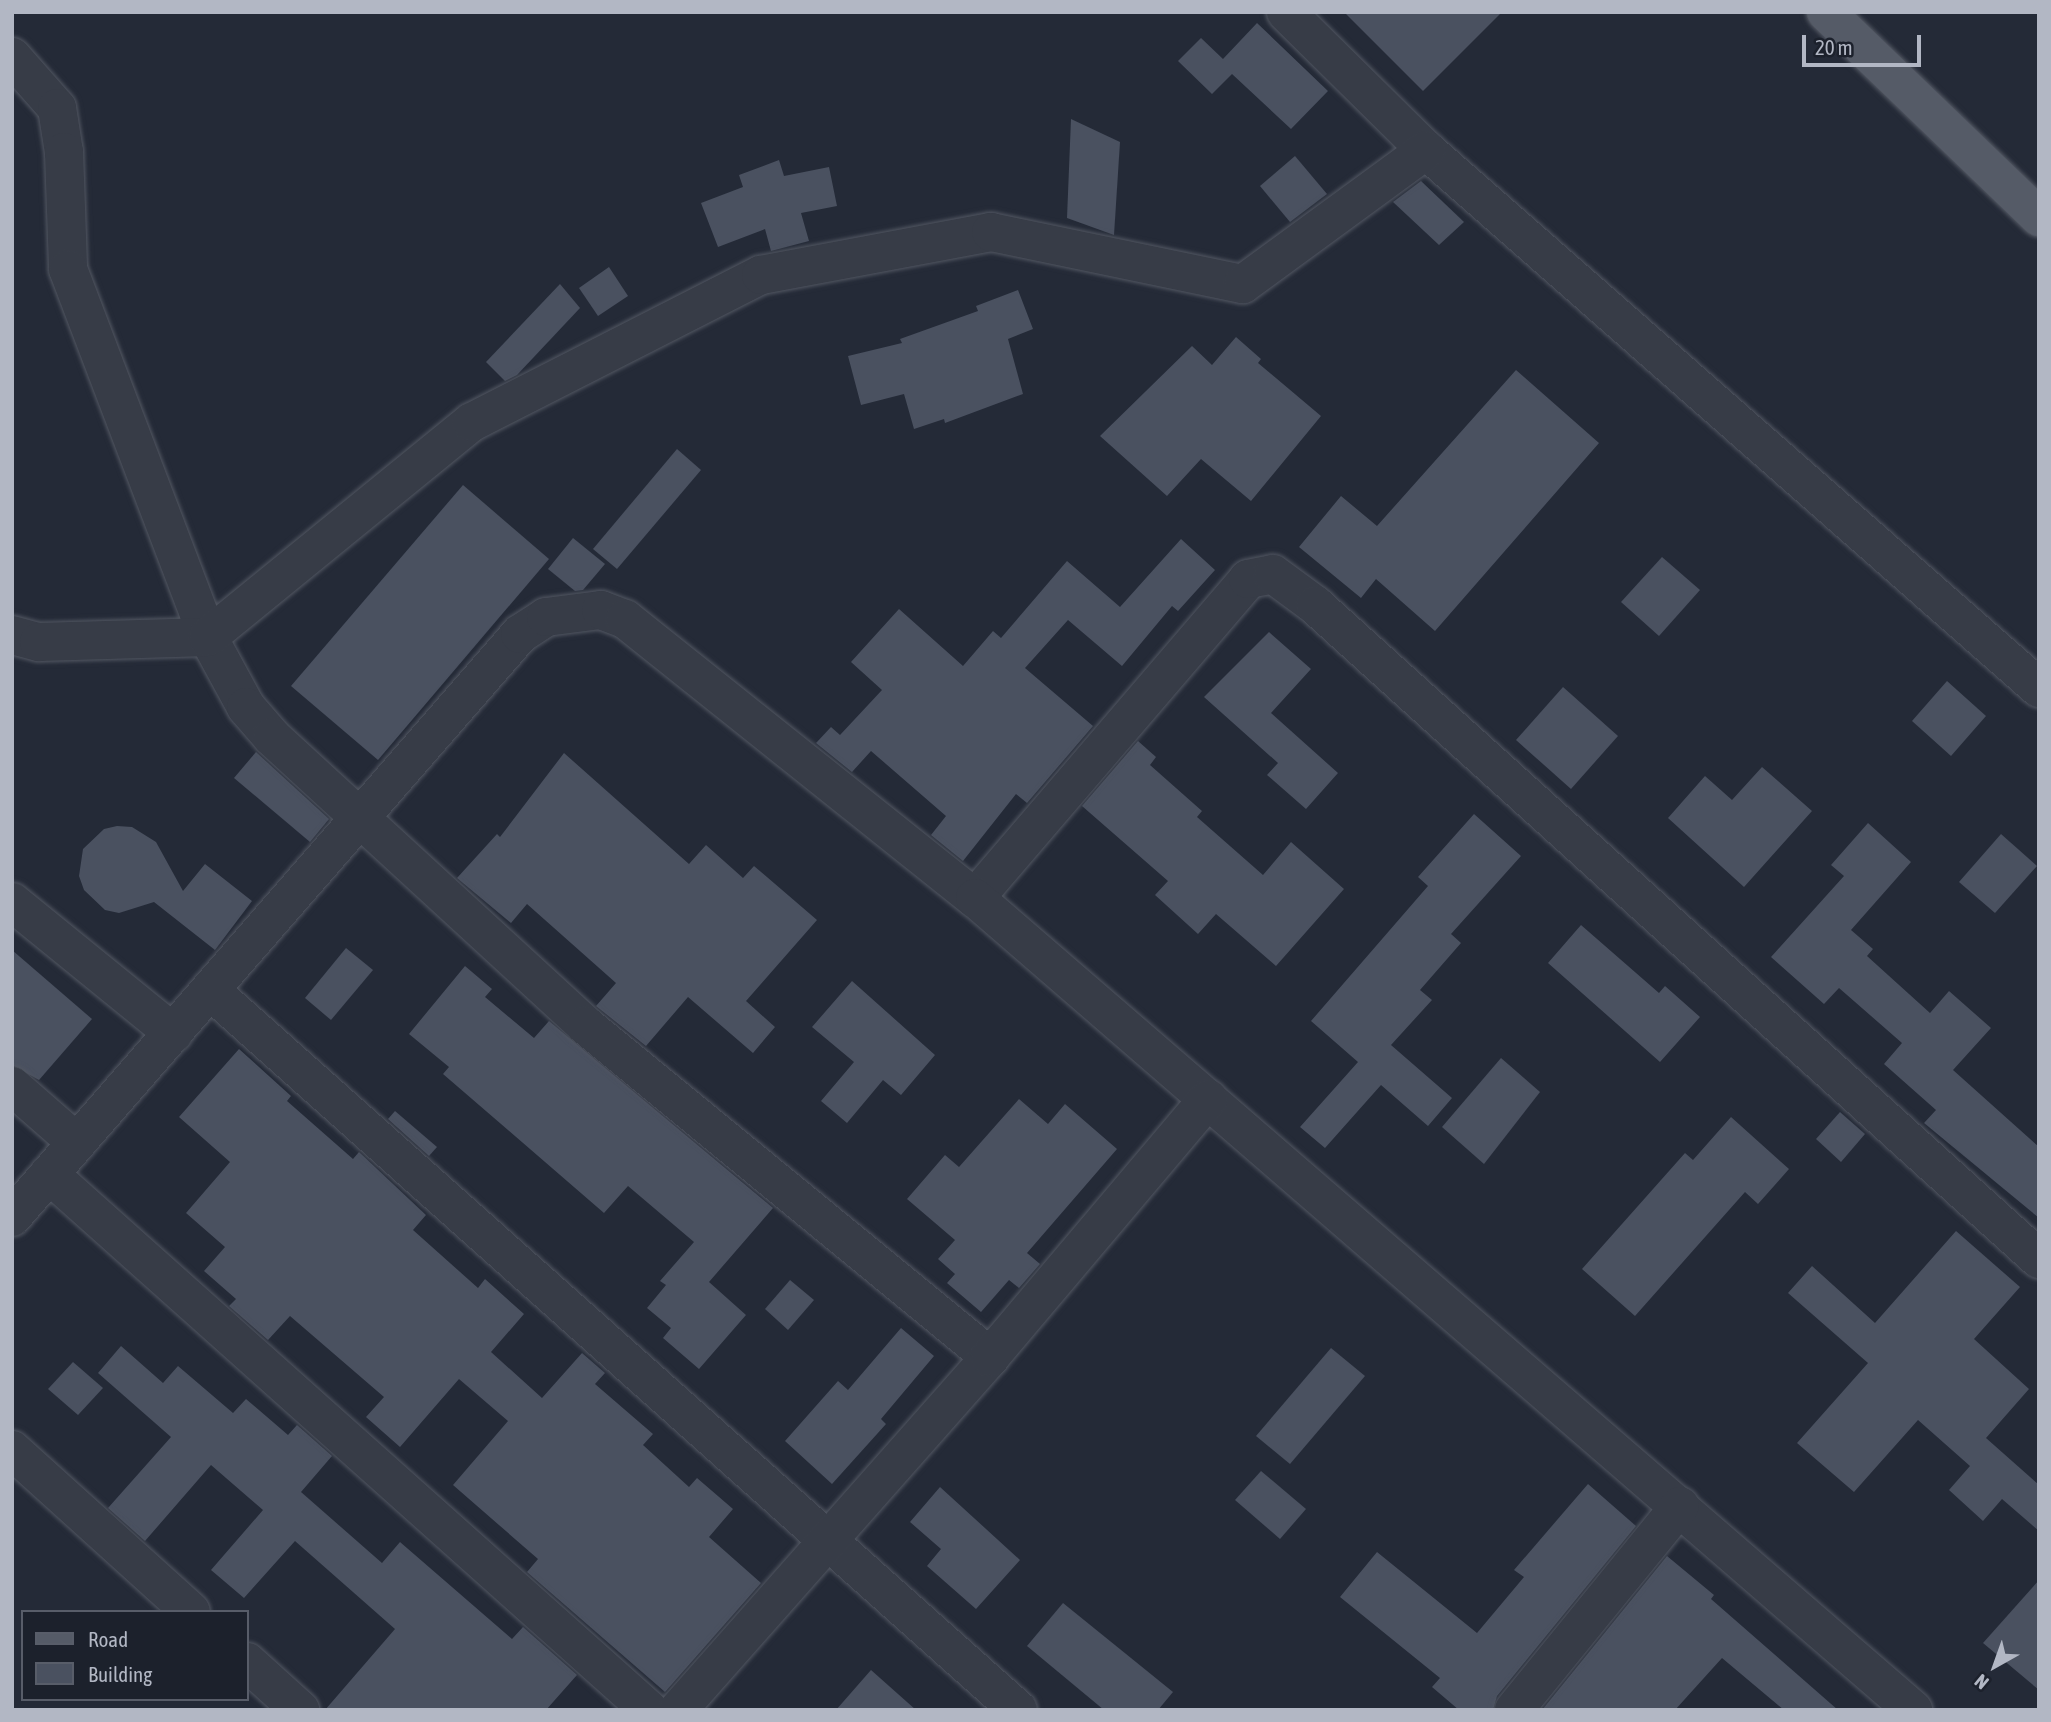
<!DOCTYPE html>
<html>
<head>
<meta charset="utf-8">
<style>
	body { margin:0 }
	#map { position:relative; width:2051px; height:1722px; overflow:hidden; background:#242a37; font-family:"Asap Condensed",sans-serif }
	div>[style] { position:absolute }
	.building>* { inset:0; background:#4a5160 }
	.roads { filter:drop-shadow(0 0 2px #525762) drop-shadow(0 0 2px #525762) }
	.minor>* { height:38px; margin:-19px; padding:0 19px; transform-origin:19px; border-radius:19px; background:#373c47 }
	.primary>* { height:38px; margin:-19px; padding:0 19px; transform-origin:19px; border-radius:19px; background:#555b67 }
	span { translate:-50% -50%; white-space:nowrap; text-align:center; line-height:1.15; -webkit-text-stroke:7px #1c212c; paint-order:stroke }
	.frame { position:absolute; inset:0; border:14px solid #b2b7c4; pointer-events:none }
	.legend { position:absolute; left:21px; top:1610px; width:228px; height:91px; box-sizing:border-box; background:#1c212c; border:2px solid #585d69; margin:0; padding:9px 12px; list-style:none; font-size:21px; color:#b2b7c4 }
	.legend li { display:flex; align-items:center; gap:14px; height:35px }
	.legend b { width:35px; border:2px solid #585d69 }
	.north { position:absolute; left:1960px; top:1631px; width:70px; height:70px; -webkit-text-stroke:5px #1c212c; paint-order:stroke; rotate:220deg; font-size:19px; font-weight:700; line-height:28px; text-align:center; color:#b2b7c4 }
	.north::after { content:''; display:block; margin:auto; width:24px; height:32px; background:#b2b7c4; clip-path:polygon(50% 0,100% 100%,50% 72%,0 100%) }
	.scale { position:absolute; left:1802px; top:35px; width:119px; height:32px; box-sizing:border-box; border:4px solid #b2b7c4; border-top:0; padding-left:9px; font-size:21px; line-height:24px; white-space:nowrap; color:#b2b7c4; -webkit-text-stroke:5px #1c212c; paint-order:stroke }
</style>
</head>
<body>
<div id="map">
	<div class="building">
		<i style="clip-path:polygon(1344px 12px,1502px 12px,1423px 91px)"></i>
		<i style="clip-path:polygon(1257px 23px,1328px 91px,1291px 129px,1232px 74px,1212px 94px,1178px 61px,1201px 38px,1223px 59px)"></i>
		<i style="clip-path:polygon(1071px 119px,1120px 142px,1114px 235px,1067px 218px)"></i>
		<i style="clip-path:polygon(1295px 156px,1327px 194px,1290px 222px,1260px 186px)"></i>
		<i style="clip-path:polygon(779px 160px,784px 176px,829px 167px,837px 206px,801px 213px,809px 241px,771px 251px,765px 229px,718px 247px,701px 203px,743px 187px,739px 175px)"></i>
		<i style="clip-path:polygon(1421px 181px,1464px 222px,1439px 245px,1393px 202px)"></i>
		<i style="clip-path:polygon(609px 267px,628px 296px,598px 316px,579px 288px)"></i>
		<i style="clip-path:polygon(560px 284px,580px 308px,517px 375px,505px 381px,486px 362px)"></i>
		<i style="clip-path:polygon(1018px 290px,1033px 329px,1008px 339px,1023px 394px,945px 423px,944px 419px,914px 429px,904px 394px,861px 405px,848px 356px,902px 343px,900px 339px,978px 311px,976px 306px)"></i>
		<i style="clip-path:polygon(1236px 337px,1261px 359px,1258px 363px,1321px 416px,1251px 501px,1201px 459px,1167px 496px,1100px 436px,1192px 346px,1212px 365px)"></i>
		<i style="clip-path:polygon(1516px 370px,1599px 443px,1435px 631px,1376px 579px,1361px 598px,1299px 547px,1341px 496px,1377px 526px)"></i>
		<i style="clip-path:polygon(677px 449px,701px 470px,617px 569px,593px 549px)"></i>
		<i style="clip-path:polygon(463px 485px,549px 559px,378px 760px,291px 686px)"></i>
		<i style="clip-path:polygon(573px 538px,605px 564px,583px 590px,575px 591px,548px 569px)"></i>
		<i style="clip-path:polygon(1181px 539px,1215px 570px,1178px 611px,1172px 606px,1122px 666px,1068px 620px,1025px 668px,1093px 726px,1027px 803px,1016px 794px,963px 861px,931px 835px,946px 816px,871px 751px,852px 772px,816px 743px,831px 727px,840px 735px,882px 690px,851px 662px,899px 609px,963px 666px,993px 631px,1001px 638px,1067px 561px,1120px 607px)"></i>
		<i style="clip-path:polygon(1662px 557px,1700px 590px,1659px 636px,1621px 602px)"></i>
		<i style="clip-path:polygon(1269px 632px,1311px 669px,1271px 713px,1338px 773px,1306px 809px,1267px 775px,1278px 763px,1204px 697px)"></i>
		<i style="clip-path:polygon(1947px 681px,1986px 716px,1951px 756px,1912px 721px)"></i>
		<i style="clip-path:polygon(1563px 687px,1618px 736px,1571px 789px,1516px 740px)"></i>
		<i style="clip-path:polygon(1138px 741px,1156px 757px,1150px 765px,1202px 811px,1197px 817px,1263px 875px,1291px 842px,1344px 889px,1276px 966px,1216px 914px,1198px 934px,1155px 895px,1168px 881px,1082px 806px)"></i>
		<i style="clip-path:polygon(256px 752px,329px 819px,310px 842px,234px 778px)"></i>
		<i style="clip-path:polygon(564px 753px,689px 864px,706px 845px,743px 878px,754px 866px,817px 920px,746px 1001px,775px 1027px,753px 1053px,688px 997px,646px 1046px,596px 1006px,616px 983px,527px 904px,511px 923px,457px 878px,497px 834px,500px 837px)"></i>
		<i style="clip-path:polygon(1762px 767px,1812px 811px,1744px 887px,1668px 818px,1705px 776px,1732px 800px)"></i>
		<i style="clip-path:polygon(1474px 814px,1521px 856px,1451px 934px,1461px 943px,1420px 990px,1432px 1000px,1391px 1045px,1452px 1098px,1428px 1126px,1381px 1085px,1325px 1148px,1300px 1127px,1358px 1062px,1311px 1021px,1428px 886px,1418px 877px)"></i>
		<i style="clip-path:polygon(1868px 823px,1911px 862px,1851px 930px,1873px 949px,1867px 956px,1930px 1013px,1949px 991px,1991px 1028px,1953px 1070px,2039px 1147px,2039px 1218px,1924px 1123px,1936px 1110px,1884px 1064px,1902px 1043px,1839px 988px,1824px 1004px,1771px 957px,1844px 876px,1831px 865px)"></i>
		<i style="clip-path:polygon(117px 826px,132px 827px,156px 842px,183px 891px,205px 864px,252px 901px,215px 950px,154px 902px,119px 913px,105px 910px,84px 890px,79px 876px,83px 849px,104px 829px)"></i>
		<i style="clip-path:polygon(2001px 834px,2037px 866px,1995px 913px,1959px 882px)"></i>
		<i style="clip-path:polygon(1581px 925px,1659px 993px,1665px 986px,1700px 1017px,1660px 1062px,1548px 963px)"></i>
		<i style="clip-path:polygon(346px 948px,373px 970px,331px 1020px,305px 998px)"></i>
		<i style="clip-path:polygon(12px 950px,92px 1019px,39px 1080px,12px 1065px)"></i>
		<i style="clip-path:polygon(465px 966px,492px 989px,485px 997px,534px 1038px,549px 1021px,773px 1208px,709px 1282px,746px 1315px,699px 1369px,663px 1338px,671px 1328px,647px 1308px,666px 1285px,660px 1281px,694px 1242px,628px 1186px,604px 1213px,443px 1074px,449px 1067px,409px 1034px)"></i>
		<i style="clip-path:polygon(852px 981px,935px 1055px,901px 1095px,883px 1080px,847px 1123px,821px 1101px,854px 1062px,812px 1027px)"></i>
		<i style="clip-path:polygon(239px 1049px,291px 1096px,287px 1101px,353px 1159px,359px 1152px,426px 1215px,413px 1230px,478px 1288px,485px 1279px,524px 1314px,491px 1352px,542px 1398px,582px 1353px,605px 1373px,595px 1384px,653px 1434px,643px 1445px,689px 1487px,697px 1478px,733px 1509px,709px 1537px,761px 1583px,665px 1692px,527px 1572px,538px 1559px,453px 1485px,508px 1421px,459px 1379px,400px 1447px,366px 1417px,384px 1397px,290px 1316px,268px 1340px,229px 1306px,236px 1299px,204px 1271px,225px 1247px,186px 1213px,230px 1162px,179px 1117px)"></i>
		<i style="clip-path:polygon(1501px 1058px,1540px 1092px,1484px 1164px,1442px 1127px)"></i>
		<i style="clip-path:polygon(1019px 1099px,1048px 1124px,1065px 1104px,1117px 1149px,1027px 1253px,1040px 1264px,1019px 1288px,1009px 1280px,981px 1312px,947px 1283px,955px 1274px,938px 1259px,955px 1240px,907px 1199px,945px 1155px,959px 1167px)"></i>
		<i style="clip-path:polygon(395px 1111px,437px 1147px,429px 1156px,388px 1119px)"></i>
		<i style="clip-path:polygon(1840px 1112px,1865px 1134px,1841px 1162px,1816px 1139px)"></i>
		<i style="clip-path:polygon(1731px 1117px,1789px 1169px,1758px 1204px,1745px 1192px,1635px 1316px,1582px 1269px,1685px 1153px,1693px 1160px)"></i>
		<i style="clip-path:polygon(1956px 1231px,2020px 1287px,1974px 1339px,2029px 1389px,1986px 1438px,2039px 1485px,2039px 1531px,2002px 1499px,1983px 1521px,1949px 1490px,1970px 1466px,1918px 1420px,1854px 1492px,1797px 1443px,1868px 1363px,1788px 1293px,1812px 1266px,1875px 1323px)"></i>
		<i style="clip-path:polygon(790px 1280px,814px 1300px,788px 1330px,765px 1309px)"></i>
		<i style="clip-path:polygon(901px 1328px,934px 1356px,881px 1419px,886px 1424px,832px 1484px,785px 1441px,838px 1381px,848px 1390px)"></i>
		<i style="clip-path:polygon(121px 1346px,163px 1383px,178px 1366px,233px 1413px,246px 1399px,288px 1435px,297px 1425px,332px 1456px,301px 1492px,382px 1563px,400px 1542px,512px 1639px,523px 1627px,577px 1675px,546px 1710px,325px 1710px,395px 1629px,295px 1541px,244px 1598px,211px 1570px,263px 1510px,211px 1465px,145px 1541px,108px 1508px,171px 1437px,98px 1373px)"></i>
		<i style="clip-path:polygon(1331px 1348px,1365px 1376px,1290px 1464px,1256px 1436px)"></i>
		<i style="clip-path:polygon(73px 1362px,103px 1388px,78px 1415px,48px 1389px)"></i>
		<i style="clip-path:polygon(1261px 1471px,1306px 1509px,1280px 1539px,1235px 1500px)"></i>
		<i style="clip-path:polygon(1588px 1484px,1636px 1526px,1497px 1696px,1493px 1710px,1459px 1710px,1432px 1687px,1440px 1678px,1340px 1597px,1377px 1552px,1477px 1633px,1524px 1577px,1514px 1570px)"></i>
		<i style="clip-path:polygon(940px 1487px,1020px 1560px,976px 1609px,927px 1566px,941px 1549px,910px 1522px)"></i>
		<i style="clip-path:polygon(1667px 1556px,1714px 1595px,1711px 1599px,1838px 1710px,1784px 1710px,1722px 1658px,1675px 1710px,1542px 1710px)"></i>
		<i style="clip-path:polygon(2039px 1580px,2039px 1690px,1983px 1643px)"></i>
		<i style="clip-path:polygon(1063px 1603px,1173px 1692px,1158px 1710px,1104px 1710px,1027px 1646px)"></i>
		<i style="clip-path:polygon(871px 1670px,916px 1710px,836px 1710px)"></i>
	</div>
	<div class="roads">
		<div class="minor">
			<i style="left:1286px;top:12px;width:197px;rotate:44.6deg"></i>
			<i style="left:1426px;top:150px;width:816px;rotate:41.27deg"></i>
			<i style="left:12px;top:57px;width:68px;rotate:48.6deg"></i>
			<i style="left:57px;top:108px;width:45px;rotate:81deg"></i>
			<i style="left:64px;top:152px;width:117px;rotate:88deg"></i>
			<i style="left:68px;top:269px;width:394px;rotate:69.2deg"></i>
			<i style="left:208px;top:637px;width:80px;rotate:61.5deg"></i>
			<i style="left:246px;top:707px;width:40px;rotate:49deg"></i>
			<i style="left:272px;top:737px;width:425px;rotate:42.6deg"></i>
			<i style="left:585px;top:1025px;width:524px;rotate:39.34deg"></i>
			<i style="left:12px;top:635px;width:28px;rotate:15deg"></i>
			<i style="left:39px;top:642px;width:169px;rotate:-1.7deg"></i>
			<i style="left:208px;top:637px;width:340px;rotate:-39.2deg"></i>
			<i style="left:472px;top:422px;width:324px;rotate:-27deg"></i>
			<i style="left:761px;top:275px;width:234px;rotate:-10.6deg"></i>
			<i style="left:991px;top:232px;width:257px;rotate:11.7deg"></i>
			<i style="left:1243px;top:284px;width:227px;rotate:-36.2deg"></i>
			<i style="left:975px;top:898px;width:420px;rotate:-49.4deg"></i>
			<i style="left:1248px;top:579px;width:25px;rotate:-11deg"></i>
			<i style="left:1273px;top:574px;width:52px;rotate:36.4deg"></i>
			<i style="left:1315px;top:605px;width:976px;rotate:42.09deg"></i>
			<i style="left:12px;top:902px;width:208px;rotate:39.1deg"></i>
			<i style="left:210px;top:990px;width:1082px;rotate:41.7deg"></i>
			<i style="left:12px;top:1086px;width:86px;rotate:41.2deg"></i>
			<i style="left:49px;top:1174px;width:805px;rotate:41.78deg"></i>
			<i style="left:12px;top:1217px;width:773px;rotate:-48.93deg"></i>
			<i style="left:520px;top:634px;width:31px;rotate:-33deg"></i>
			<i style="left:546px;top:617px;width:55px;rotate:-7.3deg"></i>
			<i style="left:601px;top:610px;width:26px;rotate:21deg"></i>
			<i style="left:625px;top:619px;width:448px;rotate:38.6deg"></i>
			<i style="left:975px;top:898px;width:1241px;rotate:40.88deg"></i>
			<i style="left:12px;top:1450px;width:241px;rotate:42.1deg"></i>
			<i style="left:247px;top:1662px;width:72px;rotate:42.2deg"></i>
			<i style="left:678px;top:1710px;width:471px;rotate:-48.5deg"></i>
			<i style="left:990px;top:1357px;width:338px;rotate:-49.8deg"></i>
			<i style="left:1514px;top:1710px;width:263px;rotate:-50.9deg"></i>
		</div>
		<div class="primary">
			<i style="left:1826px;top:12px;width:296px;rotate:43.9deg"></i>
		</div>
	</div>
	<div class="frame"></div>
	<ul class="legend">
	<li><b style="height:9px;background:#555b67"></b>Road</li>
	<li><b style="height:19px;background:#4a5160"></b>Building</li>
	</ul>
	<div class="north">N</div>
	<div class="scale">20 m</div>
</div>
</body>
</html>
